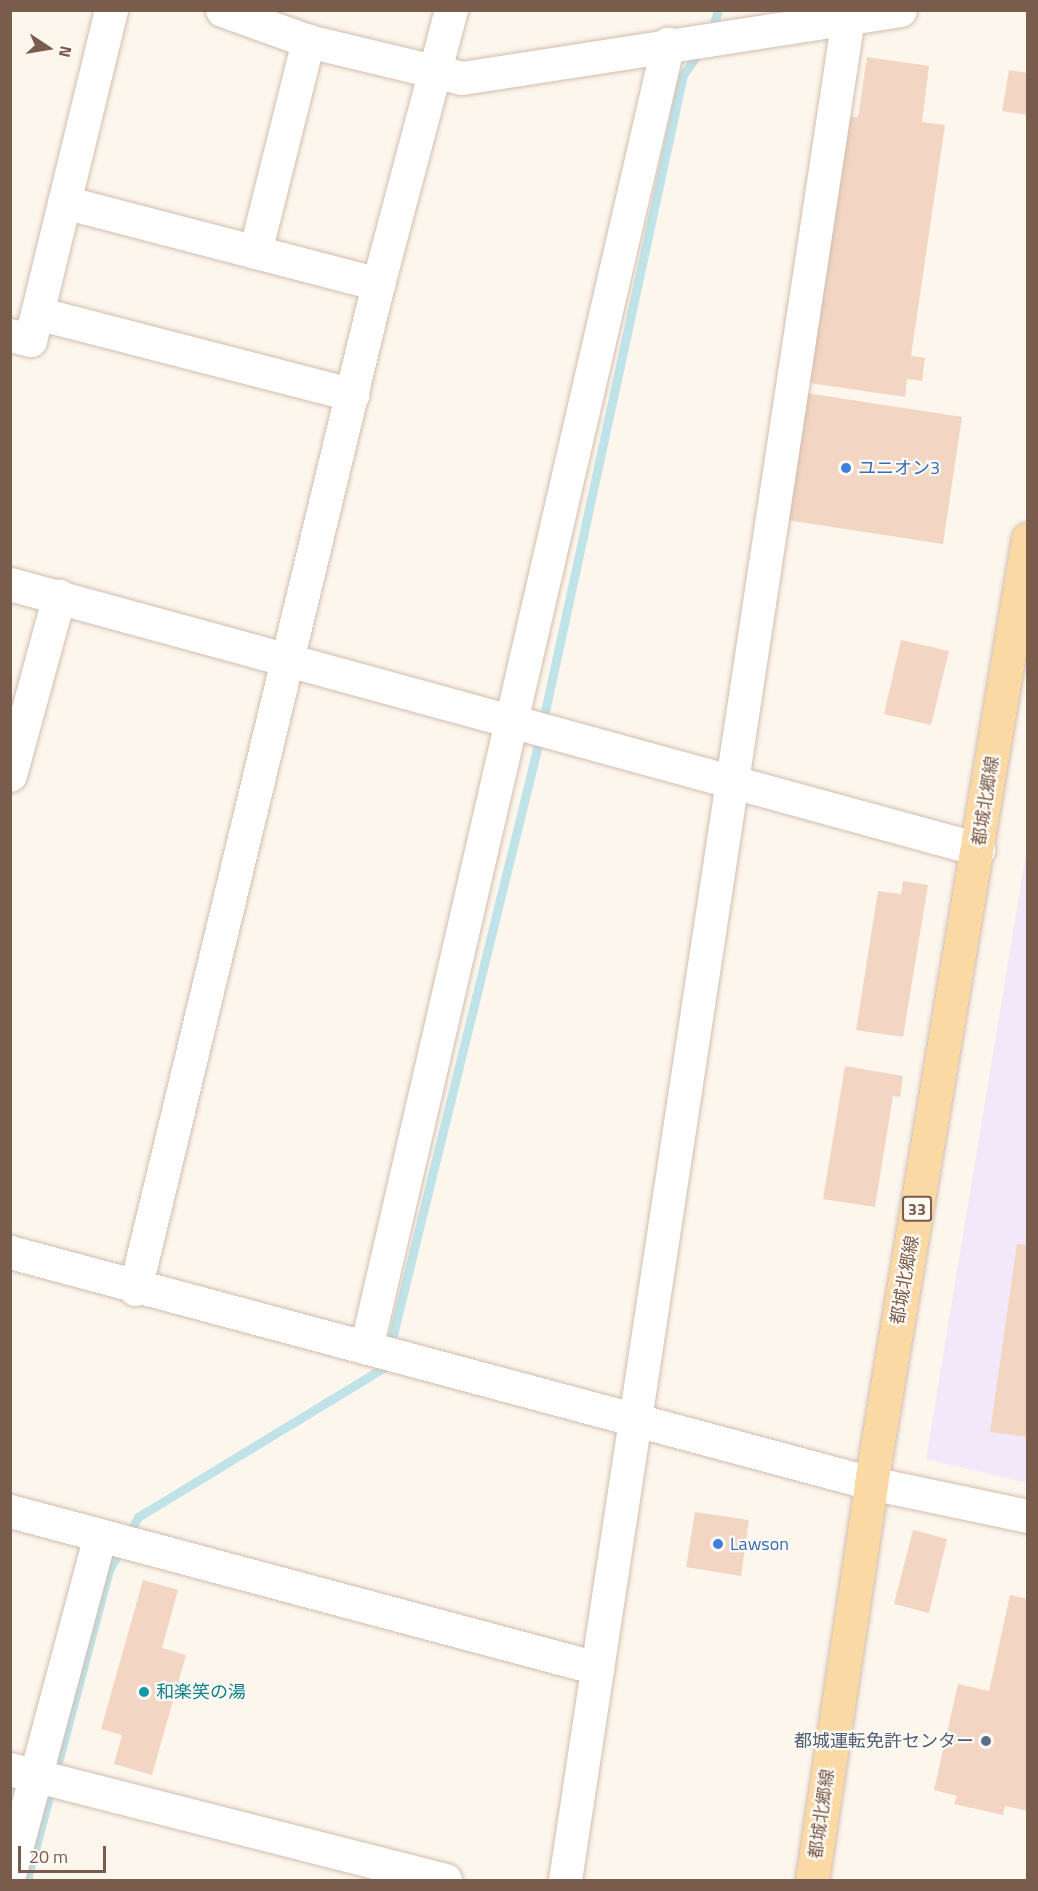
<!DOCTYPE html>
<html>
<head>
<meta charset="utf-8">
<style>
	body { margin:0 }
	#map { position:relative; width:1038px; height:1891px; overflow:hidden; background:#fdf6ec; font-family:"Titillium Web","Noto Sans JP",sans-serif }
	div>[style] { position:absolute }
	.education>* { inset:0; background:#f3e8fa }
	.stream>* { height:9px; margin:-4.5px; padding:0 4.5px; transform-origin:4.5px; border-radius:4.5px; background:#bfe3e8 }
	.building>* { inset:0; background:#f3d5c3 }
	.roads { filter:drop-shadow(0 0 2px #d1beb0) drop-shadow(0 0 2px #d1beb0) }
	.minor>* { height:33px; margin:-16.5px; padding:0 16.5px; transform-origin:16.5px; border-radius:16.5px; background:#fff }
	.primary>* { height:33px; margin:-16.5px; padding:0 16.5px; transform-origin:16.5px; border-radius:16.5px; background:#fbd9a5 }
	.dots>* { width:16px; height:16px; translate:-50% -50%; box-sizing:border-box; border:3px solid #fffaf3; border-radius:50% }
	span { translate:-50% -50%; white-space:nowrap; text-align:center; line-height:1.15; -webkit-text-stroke:4.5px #fffaf3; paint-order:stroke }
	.shield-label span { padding:2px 4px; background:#fffaf3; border:2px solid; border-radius:4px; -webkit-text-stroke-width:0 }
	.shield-label { font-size:16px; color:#7a5c4d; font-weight:700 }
	.shop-label { font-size:18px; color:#366cbe }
	.left { translate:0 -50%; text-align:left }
	.street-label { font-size:18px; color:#7a5c4d }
	.culture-label { font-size:18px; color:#0d838f }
	.service-label { font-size:18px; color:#4e5e75 }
	.right { translate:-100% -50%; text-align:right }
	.frame { position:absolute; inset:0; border:12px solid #7a5c4d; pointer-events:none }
	.north { position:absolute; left:18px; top:18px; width:60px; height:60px; -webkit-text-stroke:4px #fffaf3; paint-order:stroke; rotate:102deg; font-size:16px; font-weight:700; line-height:24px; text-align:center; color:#7a5c4d }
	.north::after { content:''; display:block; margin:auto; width:21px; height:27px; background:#7a5c4d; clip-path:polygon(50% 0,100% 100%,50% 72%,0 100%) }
	.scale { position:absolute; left:18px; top:1846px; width:88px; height:27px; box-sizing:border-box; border:3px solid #7a5c4d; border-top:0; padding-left:8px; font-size:18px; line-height:21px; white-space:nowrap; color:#7a5c4d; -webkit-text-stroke:4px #fffaf3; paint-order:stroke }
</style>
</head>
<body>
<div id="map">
	<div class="education">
		<i style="clip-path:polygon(1027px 847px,1027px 1483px,926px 1459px)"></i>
	</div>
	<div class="stream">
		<i style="left:711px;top:32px;width:23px;rotate:-72deg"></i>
		<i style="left:27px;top:1880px;width:321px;rotate:-75.2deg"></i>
		<i style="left:109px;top:1570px;width:60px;rotate:-61.3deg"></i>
		<i style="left:138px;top:1517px;width:289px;rotate:-31.3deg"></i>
		<i style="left:385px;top:1367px;width:632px;rotate:-76.18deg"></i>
		<i style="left:536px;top:753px;width:694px;rotate:-77.77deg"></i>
		<i style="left:683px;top:75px;width:32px;rotate:-55deg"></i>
	</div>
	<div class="building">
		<i style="clip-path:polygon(867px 57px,929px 66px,922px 122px,945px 125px,911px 356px,925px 358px,922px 381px,907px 379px,905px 397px,809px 383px,848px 116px,858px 117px)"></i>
		<i style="clip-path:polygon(1009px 70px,1028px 73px,1028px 115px,1002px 111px)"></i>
		<i style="clip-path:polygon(806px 393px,962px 417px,943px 544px,786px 520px)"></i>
		<i style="clip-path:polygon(901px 640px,949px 651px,931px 725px,884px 714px)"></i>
		<i style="clip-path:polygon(903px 881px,928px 885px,903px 1037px,856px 1030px,878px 891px,901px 894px)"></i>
		<i style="clip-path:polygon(845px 1066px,903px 1076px,900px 1097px,893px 1096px,875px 1207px,823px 1199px)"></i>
		<i style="clip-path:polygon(1017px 1244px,1028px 1245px,1028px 1437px,990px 1432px)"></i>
		<i style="clip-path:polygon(695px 1512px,749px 1520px,741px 1576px,686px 1567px)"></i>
		<i style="clip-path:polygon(913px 1530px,947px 1539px,929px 1613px,894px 1604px)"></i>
		<i style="clip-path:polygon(143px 1580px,178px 1590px,162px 1648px,186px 1655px,152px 1775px,114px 1764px,122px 1735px,101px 1729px)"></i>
		<i style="clip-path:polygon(1010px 1595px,1028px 1599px,1028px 1811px,1005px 1806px,1003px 1815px,954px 1804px,957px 1796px,934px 1790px,958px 1684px,989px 1691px)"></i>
	</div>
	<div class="roads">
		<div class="minor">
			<i style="left:111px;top:10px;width:312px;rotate:103.7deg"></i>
			<i style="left:37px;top:313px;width:326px;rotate:14.5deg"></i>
			<i style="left:222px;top:10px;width:91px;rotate:19.8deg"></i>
			<i style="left:308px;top:41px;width:158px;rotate:13.5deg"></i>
			<i style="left:462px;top:78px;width:443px;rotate:-8.8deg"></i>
			<i style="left:64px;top:202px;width:325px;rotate:14.6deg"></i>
			<i style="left:255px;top:252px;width:218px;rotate:-75.9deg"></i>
			<i style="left:10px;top:335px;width:21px;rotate:14deg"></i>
			<i style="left:30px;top:340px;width:28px;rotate:-75deg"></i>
			<i style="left:10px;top:584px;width:1004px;rotate:15.31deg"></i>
			<i style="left:10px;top:775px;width:186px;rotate:-74.7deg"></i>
			<i style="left:10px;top:1252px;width:891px;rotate:15.02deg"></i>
			<i style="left:871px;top:1483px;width:160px;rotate:11.9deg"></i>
			<i style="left:135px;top:1289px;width:1034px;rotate:-76.41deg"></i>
			<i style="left:378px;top:284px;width:284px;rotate:-75.1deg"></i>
			<i style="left:366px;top:1348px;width:1339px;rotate:-76.97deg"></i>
			<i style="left:10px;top:1511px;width:608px;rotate:14.97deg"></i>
			<i style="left:10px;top:1769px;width:449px;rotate:14.3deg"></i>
			<i style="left:10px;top:1871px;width:348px;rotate:-75deg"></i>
			<i style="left:565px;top:1880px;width:1884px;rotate:-81.36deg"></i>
		</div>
		<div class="primary">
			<i style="left:812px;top:1880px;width:401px;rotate:-81.5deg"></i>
			<i style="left:871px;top:1483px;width:957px;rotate:-80.56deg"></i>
		</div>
	</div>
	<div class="dots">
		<i style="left:846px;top:468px;background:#3f7fe0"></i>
		<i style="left:718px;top:1544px;background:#3f7fe0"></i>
		<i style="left:144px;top:1692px;background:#0f9aa8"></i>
		<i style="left:986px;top:1741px;background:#5c6f8a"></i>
	</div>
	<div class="shield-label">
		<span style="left:917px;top:1209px">33</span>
	</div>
	<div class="shop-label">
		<span class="left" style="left:858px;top:468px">ユニオン3</span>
		<span class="left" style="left:730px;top:1544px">Lawson</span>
	</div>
	<div class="street-label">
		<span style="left:986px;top:801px;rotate:-81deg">都城北郷線</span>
		<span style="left:905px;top:1280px;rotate:-80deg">都城北郷線</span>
		<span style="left:822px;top:1814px;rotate:-82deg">都城北郷線</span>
	</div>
	<div class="culture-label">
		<span class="left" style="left:156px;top:1692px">和楽笑の湯</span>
	</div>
	<div class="service-label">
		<span class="right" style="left:974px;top:1741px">都城運転免許センター</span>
	</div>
	<div class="frame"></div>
	<div class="north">N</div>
	<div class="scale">20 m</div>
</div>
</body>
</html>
